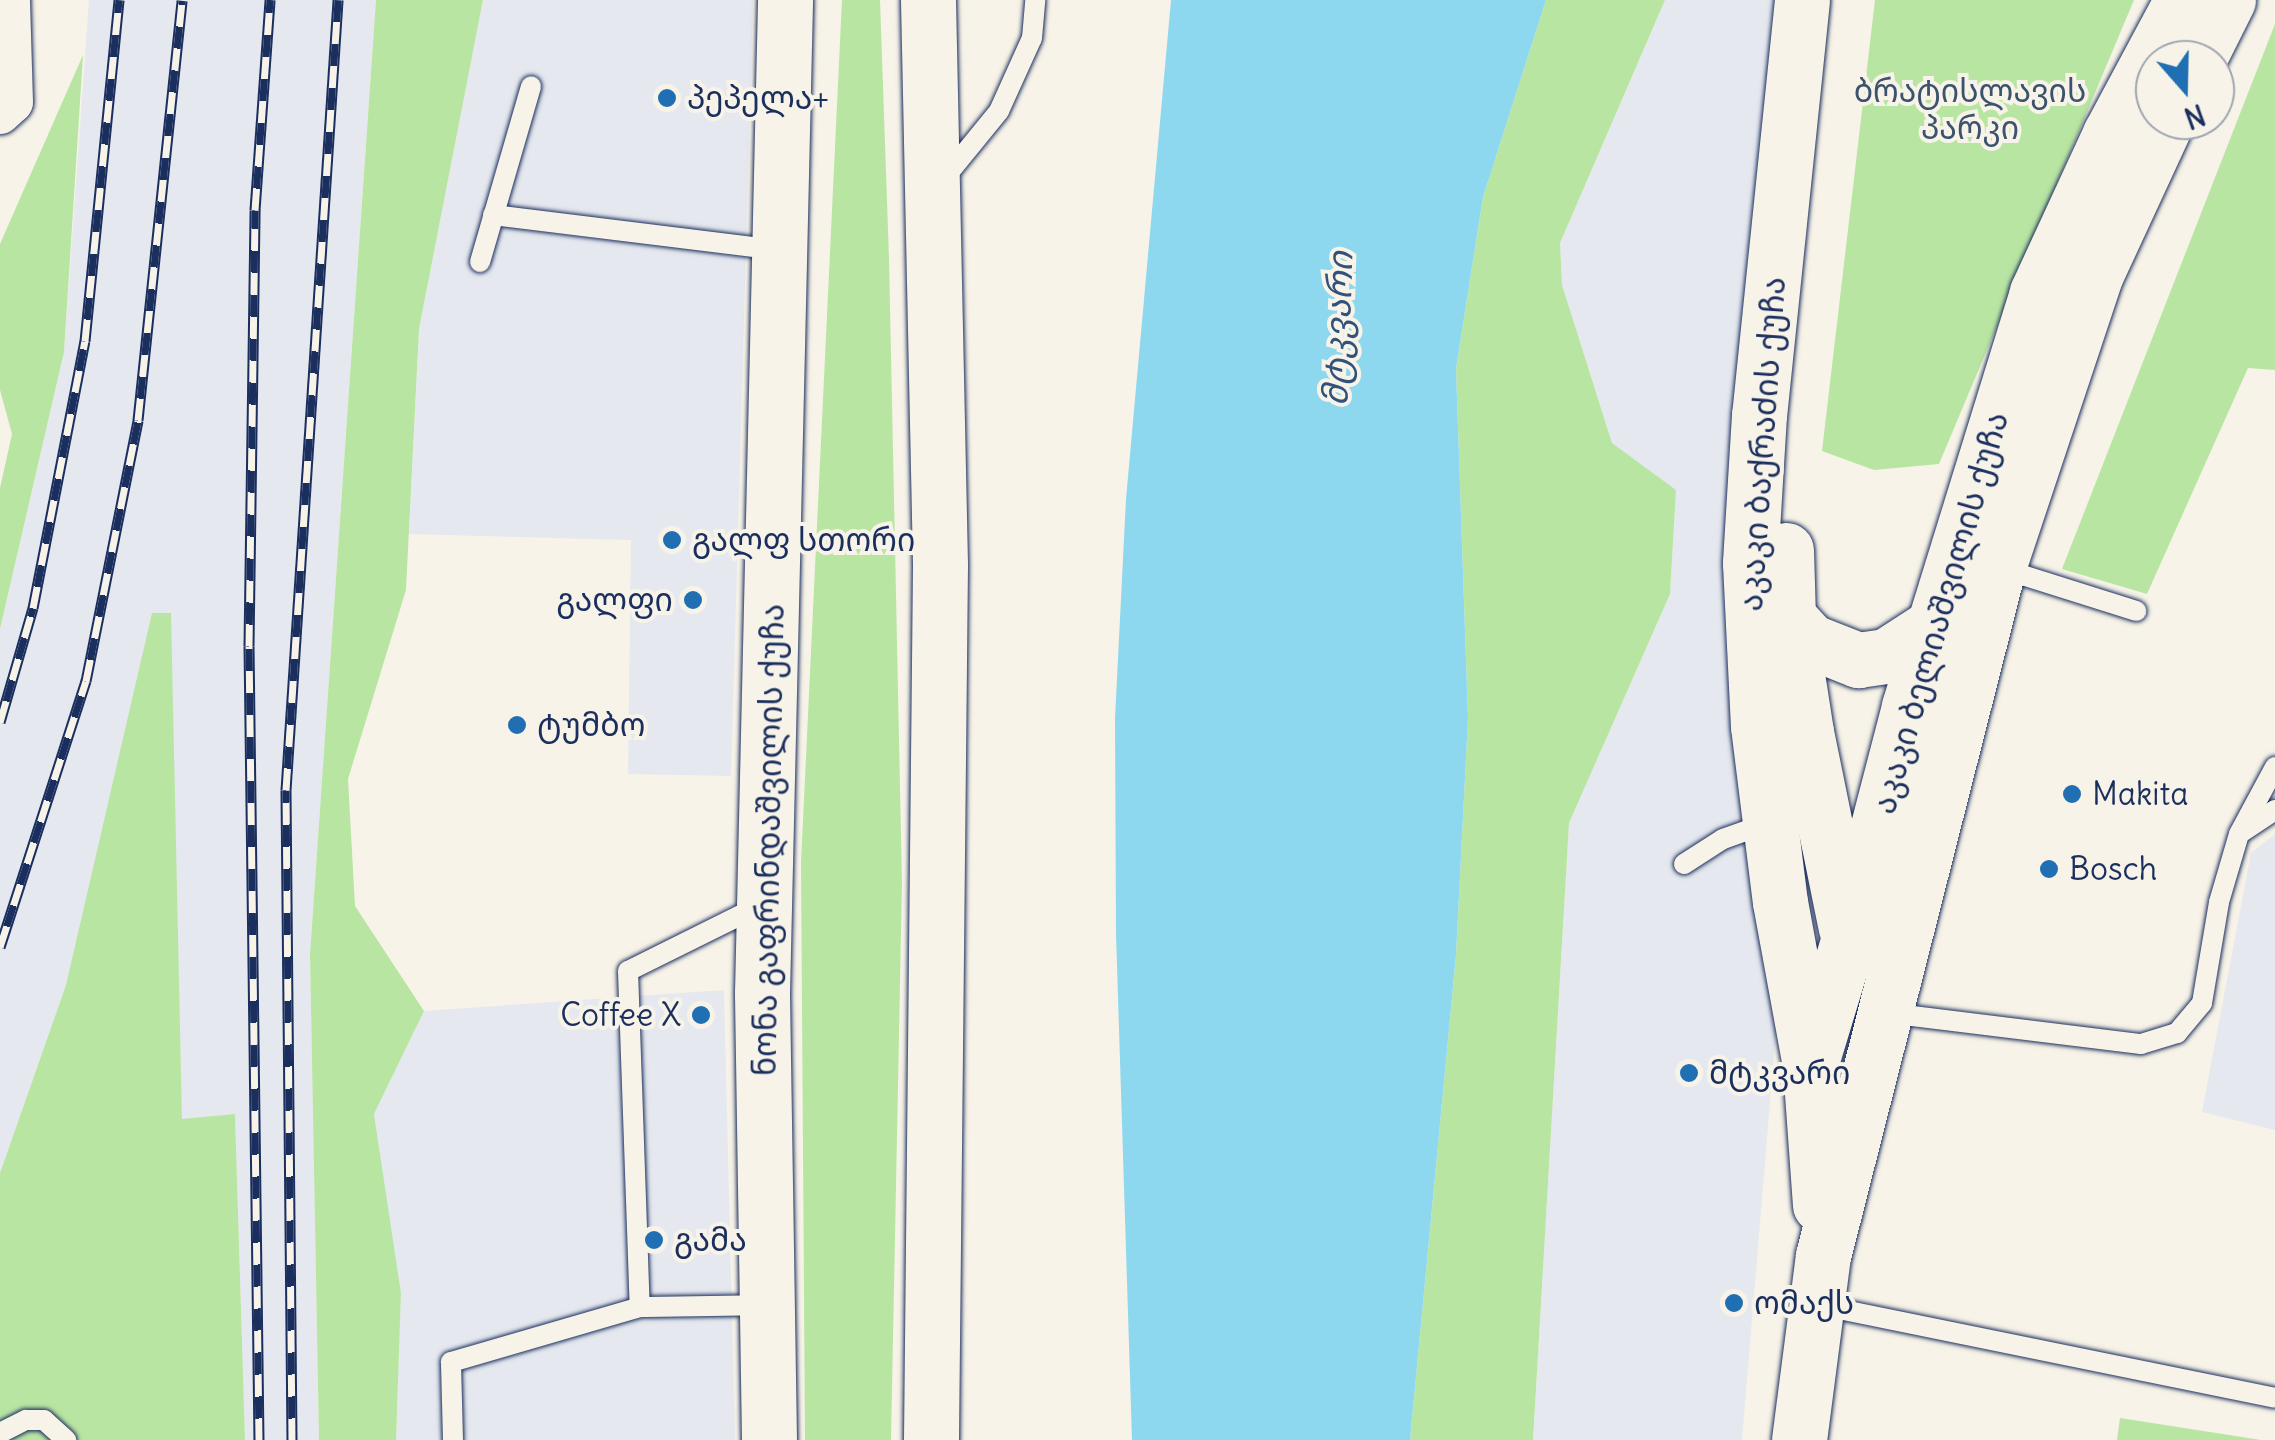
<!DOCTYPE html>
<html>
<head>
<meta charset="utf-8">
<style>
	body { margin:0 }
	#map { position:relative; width:2275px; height:1440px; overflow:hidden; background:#f7f3e8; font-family:Delius,"Noto Sans Georgian",sans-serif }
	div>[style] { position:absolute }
	.built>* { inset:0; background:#e5e8ef }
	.green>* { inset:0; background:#b9e5a3 }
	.water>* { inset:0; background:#8dd8ee }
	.roads { filter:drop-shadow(0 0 2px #1b2f5e) drop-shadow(0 0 2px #1b2f5e) }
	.lane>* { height:20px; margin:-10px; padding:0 10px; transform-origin:10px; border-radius:10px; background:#f7f3e8 }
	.street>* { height:42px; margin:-21px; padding:0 21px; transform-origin:21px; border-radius:21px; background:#f7f3e8 }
	.secondary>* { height:55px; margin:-27.5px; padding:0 27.5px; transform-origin:27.5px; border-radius:27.5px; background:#f7f3e8 }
	.primary>* { height:55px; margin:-27.5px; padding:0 27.5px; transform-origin:27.5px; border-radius:27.5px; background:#f7f3e8 }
	.rail>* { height:11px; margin-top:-5.5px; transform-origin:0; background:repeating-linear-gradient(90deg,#f7f3e8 0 22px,#1b2f5e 0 44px); box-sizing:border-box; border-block:2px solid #1b2f5e }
	.dots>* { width:28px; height:28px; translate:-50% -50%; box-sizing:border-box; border:5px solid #f7f3e8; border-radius:50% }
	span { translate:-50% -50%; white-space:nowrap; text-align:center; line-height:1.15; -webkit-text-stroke:8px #f7f3e8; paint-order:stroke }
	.park-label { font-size:32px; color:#3b536c }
	.poi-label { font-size:32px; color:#1b2f5e }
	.left { translate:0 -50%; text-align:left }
	.right { translate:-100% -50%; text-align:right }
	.street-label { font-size:32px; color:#1b2f5e }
	.water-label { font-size:35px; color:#32517b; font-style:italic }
	.north { position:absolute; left:2135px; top:40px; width:100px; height:100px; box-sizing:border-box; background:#f7f3e8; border:2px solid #9fa5b1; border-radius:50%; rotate:160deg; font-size:28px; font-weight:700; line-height:40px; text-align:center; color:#1b2f5e }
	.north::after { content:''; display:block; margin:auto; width:35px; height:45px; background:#1f6fb2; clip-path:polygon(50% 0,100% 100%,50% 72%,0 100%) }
</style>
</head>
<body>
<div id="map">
	<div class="built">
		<i style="clip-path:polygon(89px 0,376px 0,310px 954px,319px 1440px,245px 1440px,235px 1114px,182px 1120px,170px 614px,66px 985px,0 1173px,0 629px,64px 352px)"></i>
		<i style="clip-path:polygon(483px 0,753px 0,731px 776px,628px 774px,631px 540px,409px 534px,419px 329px)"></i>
		<i style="clip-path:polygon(1665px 0,1783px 0,1777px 1018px,1742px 1440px,1533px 1440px,1569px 823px,1670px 594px,1676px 491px,1612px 443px,1562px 285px,1560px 243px)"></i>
		<i style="clip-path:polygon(2275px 834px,2275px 1130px,2202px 1112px,2251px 853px)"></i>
		<i style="clip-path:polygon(724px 990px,735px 1440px,396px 1440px,401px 1293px,374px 1114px,424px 1011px)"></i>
	</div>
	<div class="green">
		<i style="clip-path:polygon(376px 0,483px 0,419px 329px,406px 590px,348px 779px,355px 906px,424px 1011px,374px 1114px,401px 1293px,396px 1440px,319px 1440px,310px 954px)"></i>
		<i style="clip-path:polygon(842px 0,880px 0,889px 258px,902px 883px,891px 1440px,805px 1440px,801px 862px)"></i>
		<i style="clip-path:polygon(1546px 0,1665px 0,1560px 243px,1562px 285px,1612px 443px,1676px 490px,1670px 594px,1569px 823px,1533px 1440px,1410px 1440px,1456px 955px,1468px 717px,1456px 369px,1483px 197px)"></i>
		<i style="clip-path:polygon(1875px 0,2134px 0,1939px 464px,1874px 470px,1822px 451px)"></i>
		<i style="clip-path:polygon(2275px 24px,2275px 370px,2248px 368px,2147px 594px,2062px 569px)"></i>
		<i style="clip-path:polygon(83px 55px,64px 352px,0 629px,0 488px,12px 434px,0 390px,0 244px)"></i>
		<i style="clip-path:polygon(152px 613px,171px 613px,182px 1119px,235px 1114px,245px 1440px,0 1440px,0 1173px,66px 985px)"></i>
		<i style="clip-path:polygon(2120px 1418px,2261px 1440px,2117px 1440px)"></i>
	</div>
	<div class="water">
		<i style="clip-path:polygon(1171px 0,1546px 0,1483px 197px,1456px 369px,1468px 718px,1456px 955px,1410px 1440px,1132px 1440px,1116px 934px,1115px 718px,1126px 499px)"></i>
	</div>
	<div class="roads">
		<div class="lane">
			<i style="left:942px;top:181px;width:90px;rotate:-50.8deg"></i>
			<i style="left:999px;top:111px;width:80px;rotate:-65.7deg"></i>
			<i style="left:1032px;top:38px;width:38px;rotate:-85deg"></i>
			<i style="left:493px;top:215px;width:288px;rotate:7deg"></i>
			<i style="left:480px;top:262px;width:183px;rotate:-73.8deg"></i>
			<i style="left:2000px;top:568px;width:143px;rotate:17.5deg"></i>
			<i style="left:2240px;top:832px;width:74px;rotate:-61.7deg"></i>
			<i style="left:1684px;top:864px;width:46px;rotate:-32.7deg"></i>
			<i style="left:1723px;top:839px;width:48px;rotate:-19.6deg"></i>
			<i style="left:759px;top:906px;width:146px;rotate:153.6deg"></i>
			<i style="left:628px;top:971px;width:336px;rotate:88deg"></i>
			<i style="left:640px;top:1307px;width:124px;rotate:-0.9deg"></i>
			<i style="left:1888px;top:1013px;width:255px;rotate:7deg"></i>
			<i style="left:2141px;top:1044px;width:38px;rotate:-17deg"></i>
			<i style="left:2177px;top:1033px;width:39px;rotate:-50deg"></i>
			<i style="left:2202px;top:1003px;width:102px;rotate:-80.4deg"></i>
			<i style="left:2219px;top:902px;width:71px;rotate:-73.6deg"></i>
			<i style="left:2239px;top:834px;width:43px;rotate:-33.7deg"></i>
			<i style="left:1819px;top:1305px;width:465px;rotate:11.5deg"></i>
			<i style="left:0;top:1433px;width:29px;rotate:-27deg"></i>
			<i style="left:26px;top:1420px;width:18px"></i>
			<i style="left:44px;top:1420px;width:30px;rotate:42deg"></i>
			<i style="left:453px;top:1440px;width:78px;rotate:-91.5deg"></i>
			<i style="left:451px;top:1362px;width:197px;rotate:-16.2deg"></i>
		</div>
		<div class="street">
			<i style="left:0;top:113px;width:16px;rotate:-43deg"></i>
			<i style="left:12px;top:102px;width:102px;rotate:-91.7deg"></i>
		</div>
		<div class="secondary">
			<i style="left:1802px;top:0;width:417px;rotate:95.9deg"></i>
			<i style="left:1759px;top:415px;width:148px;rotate:93.5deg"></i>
			<i style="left:1750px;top:563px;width:163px;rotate:87.2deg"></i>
			<i style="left:1758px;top:726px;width:177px;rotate:82.9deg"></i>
			<i style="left:1780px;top:902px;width:156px;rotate:79.6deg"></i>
			<i style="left:2198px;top:60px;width:67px;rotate:-63.4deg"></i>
			<i style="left:1786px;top:550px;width:67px;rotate:88.3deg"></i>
			<i style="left:1788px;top:617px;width:116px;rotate:81.1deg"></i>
			<i style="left:1806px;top:732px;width:200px;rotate:78.5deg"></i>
			<i style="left:1788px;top:617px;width:33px;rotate:47deg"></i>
			<i style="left:1810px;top:641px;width:52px;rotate:21.6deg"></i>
			<i style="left:1858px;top:660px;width:28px;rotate:-8deg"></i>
			<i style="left:1886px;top:656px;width:57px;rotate:-32.9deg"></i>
			<i style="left:1820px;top:1205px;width:139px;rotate:-94.1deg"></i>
			<i style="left:1810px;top:1066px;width:131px;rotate:-73.1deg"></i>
			<i style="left:1848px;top:941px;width:243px;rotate:-75.4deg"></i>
			<i style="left:1909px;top:706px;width:433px;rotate:-72.8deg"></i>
			<i style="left:2037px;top:292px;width:174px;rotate:-65.2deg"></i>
			<i style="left:2110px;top:134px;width:152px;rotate:-61.8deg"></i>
			<i style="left:1799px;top:1440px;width:186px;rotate:-82.6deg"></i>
			<i style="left:1823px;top:1256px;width:710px;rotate:-75.73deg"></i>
			<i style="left:1998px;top:568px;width:310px;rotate:-71.6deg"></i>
			<i style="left:2096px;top:274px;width:170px;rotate:-65.2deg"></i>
		</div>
		<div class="primary">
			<i style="left:928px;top:0;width:565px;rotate:88.78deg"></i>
			<i style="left:940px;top:565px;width:875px;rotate:90.59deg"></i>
			<i style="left:769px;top:1440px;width:447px;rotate:-90.9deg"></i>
			<i style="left:762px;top:993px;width:993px;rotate:-88.67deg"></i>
		</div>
	</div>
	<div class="rail">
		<i style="left:0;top:722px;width:119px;rotate:-73.9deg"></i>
		<i style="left:33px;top:608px;width:272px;rotate:-79deg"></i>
		<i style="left:85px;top:341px;width:343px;rotate:-84.3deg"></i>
		<i style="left:0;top:947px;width:280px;rotate:-72.1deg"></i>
		<i style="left:86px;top:681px;width:266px;rotate:-78.7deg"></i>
		<i style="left:138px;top:420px;width:422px;rotate:-84deg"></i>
		<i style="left:259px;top:1440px;width:794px;rotate:-90.72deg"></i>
		<i style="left:249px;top:646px;width:436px;rotate:-89.2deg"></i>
		<i style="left:255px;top:210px;width:211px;rotate:-85.9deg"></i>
		<i style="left:292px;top:1440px;width:650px;rotate:-90.53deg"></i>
		<i style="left:286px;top:790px;width:792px;rotate:-86.23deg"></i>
	</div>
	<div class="dots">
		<i style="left:667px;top:98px;background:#1f6fb2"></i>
		<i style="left:672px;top:540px;background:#1f6fb2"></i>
		<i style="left:693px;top:600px;background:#1f6fb2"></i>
		<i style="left:517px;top:725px;background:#1f6fb2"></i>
		<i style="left:2072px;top:794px;background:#1f6fb2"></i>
		<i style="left:2049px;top:869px;background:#1f6fb2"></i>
		<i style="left:701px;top:1015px;background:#1f6fb2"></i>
		<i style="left:1689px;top:1073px;background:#1f6fb2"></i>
		<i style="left:654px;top:1240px;background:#1f6fb2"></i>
		<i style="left:1734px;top:1303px;background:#1f6fb2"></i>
	</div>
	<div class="park-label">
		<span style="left:1970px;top:110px">ბრატისლავის<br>პარკი</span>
	</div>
	<div class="poi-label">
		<span class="left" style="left:687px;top:98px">პეპელა+</span>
		<span class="left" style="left:692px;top:540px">გალფ სთორი</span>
		<span class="right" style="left:673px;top:600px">გალფი</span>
		<span class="left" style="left:537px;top:725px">ტუმბო</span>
		<span class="left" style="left:2092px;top:794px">Makita</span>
		<span class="left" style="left:2069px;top:869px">Bosch</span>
		<span class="right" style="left:681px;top:1015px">Coffee X</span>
		<span class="left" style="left:1709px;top:1073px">მტკვარი</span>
		<span class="left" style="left:674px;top:1240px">გამა</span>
		<span class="left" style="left:1754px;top:1303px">ომაქს</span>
	</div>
	<div class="street-label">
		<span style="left:1763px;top:444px;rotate:-86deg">აკაკი ბაქრაძის ქუჩა</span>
		<span style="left:1941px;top:613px;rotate:-74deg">აკაკი ბელიაშვილის ქუჩა</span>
		<span style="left:769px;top:840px;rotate:-89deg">ნონა გაფრინდაშვილის ქუჩა</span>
	</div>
	<div class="water-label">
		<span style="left:1337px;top:329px;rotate:-88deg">მტკვარი</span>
	</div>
	<div class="north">N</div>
</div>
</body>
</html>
